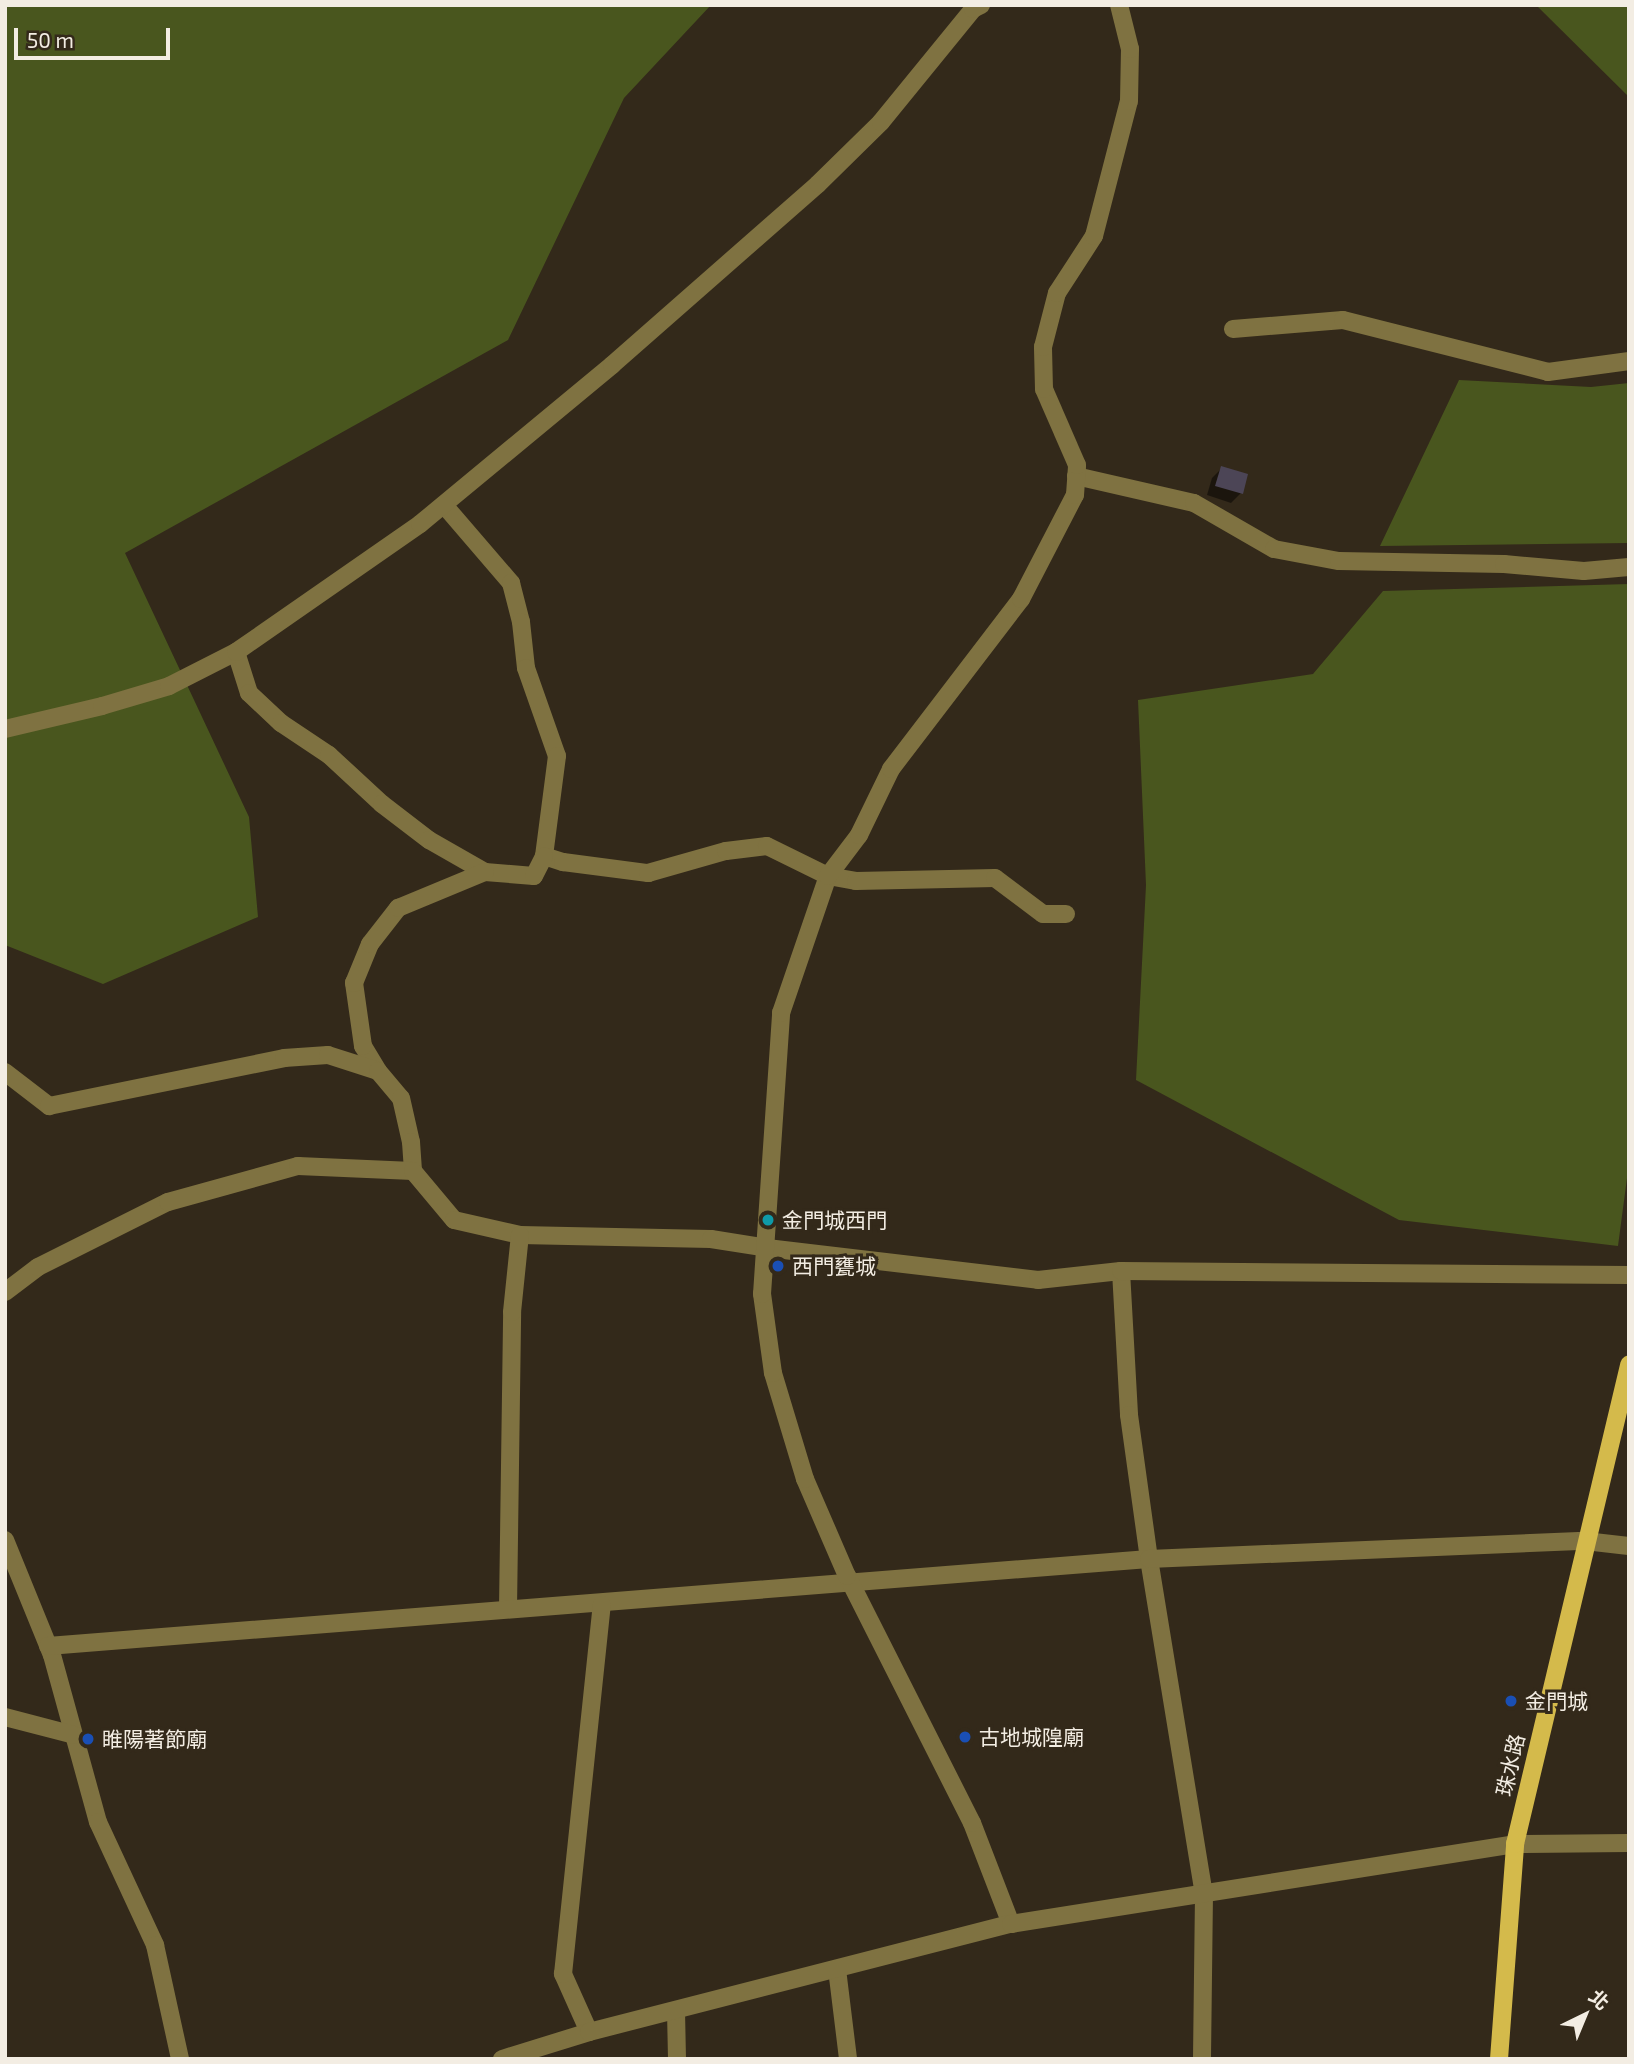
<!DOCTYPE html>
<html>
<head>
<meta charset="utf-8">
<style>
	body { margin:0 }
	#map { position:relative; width:1634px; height:2064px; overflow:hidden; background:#33291a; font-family:"Exo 2","Noto Sans TC",sans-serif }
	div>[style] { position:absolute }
	.green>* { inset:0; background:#49561e }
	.shadow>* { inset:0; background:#0007 }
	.building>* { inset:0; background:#4c4556 }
	.minor>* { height:18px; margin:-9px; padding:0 9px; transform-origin:9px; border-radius:9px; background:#7f7241 }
	.major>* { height:18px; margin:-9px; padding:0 9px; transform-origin:9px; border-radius:9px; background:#d4ba4b }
	.dots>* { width:19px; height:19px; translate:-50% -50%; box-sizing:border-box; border:4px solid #33291a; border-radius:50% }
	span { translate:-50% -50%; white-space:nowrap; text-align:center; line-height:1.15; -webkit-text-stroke:6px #33291a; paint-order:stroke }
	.poi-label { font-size:21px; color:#f3ede3 }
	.left { translate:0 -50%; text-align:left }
	.street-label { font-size:21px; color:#f3ede3 }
	.frame { position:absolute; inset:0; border:7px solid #f3ede3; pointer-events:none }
	.north { position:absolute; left:1550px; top:1980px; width:70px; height:70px; -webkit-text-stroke:5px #33291a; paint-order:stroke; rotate:43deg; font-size:19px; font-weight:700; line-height:28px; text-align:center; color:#f3ede3 }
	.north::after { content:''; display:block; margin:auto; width:24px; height:32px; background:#f3ede3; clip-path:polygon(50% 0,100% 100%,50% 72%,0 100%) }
	.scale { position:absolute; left:14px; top:28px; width:156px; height:32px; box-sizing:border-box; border:4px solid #f3ede3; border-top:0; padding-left:9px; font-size:21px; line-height:24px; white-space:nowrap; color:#f3ede3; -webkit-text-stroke:5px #33291a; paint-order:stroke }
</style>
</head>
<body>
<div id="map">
	<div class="green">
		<i style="clip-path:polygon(5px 5px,711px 5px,624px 98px,508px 340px,125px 553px,249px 817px,258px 917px,103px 984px,5px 945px)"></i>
		<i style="clip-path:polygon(1536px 5px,1629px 5px,1629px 97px)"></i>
		<i style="clip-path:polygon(1459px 380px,1591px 387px,1629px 383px,1629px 543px,1380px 546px)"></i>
		<i style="clip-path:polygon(1629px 584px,1629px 1163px,1618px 1246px,1399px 1220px,1136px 1080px,1146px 885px,1138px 700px,1313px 674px,1383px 591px)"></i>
	</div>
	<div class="shadow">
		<i style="clip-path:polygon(1222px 468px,1241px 493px,1231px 503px,1207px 495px,1212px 478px)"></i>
	</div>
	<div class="building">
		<i style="clip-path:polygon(1221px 466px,1248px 474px,1243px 494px,1215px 486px)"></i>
	</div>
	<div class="minor">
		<i style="left:1233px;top:329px;width:110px;rotate:-4.7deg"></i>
		<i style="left:1343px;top:320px;width:211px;rotate:14.2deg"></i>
		<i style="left:1548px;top:372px;width:82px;rotate:-7.7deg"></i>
		<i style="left:1076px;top:476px;width:121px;rotate:12.9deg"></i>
		<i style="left:1194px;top:503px;width:92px;rotate:29.9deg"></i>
		<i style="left:1274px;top:549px;width:66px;rotate:10.5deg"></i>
		<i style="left:1339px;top:561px;width:165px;rotate:1deg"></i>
		<i style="left:1504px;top:564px;width:80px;rotate:5deg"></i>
		<i style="left:1584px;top:571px;width:45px;rotate:-5.1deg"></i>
		<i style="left:444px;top:505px;width:103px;rotate:49.3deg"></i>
		<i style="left:511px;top:583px;width:40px;rotate:75.6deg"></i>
		<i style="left:521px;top:622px;width:46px;rotate:83.8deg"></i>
		<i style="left:526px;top:668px;width:93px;rotate:70.6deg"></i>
		<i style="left:557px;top:756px;width:101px;rotate:97.4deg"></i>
		<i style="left:544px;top:856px;width:20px;rotate:18deg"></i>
		<i style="left:563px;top:862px;width:86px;rotate:7.4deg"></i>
		<i style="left:648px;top:873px;width:81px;rotate:-15.8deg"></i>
		<i style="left:726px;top:851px;width:41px;rotate:-7deg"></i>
		<i style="left:767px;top:846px;width:68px;rotate:26.2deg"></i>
		<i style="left:828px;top:876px;width:28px;rotate:10deg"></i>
		<i style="left:856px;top:881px;width:139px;rotate:-1.2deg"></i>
		<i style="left:995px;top:878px;width:60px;rotate:36.9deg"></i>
		<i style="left:1043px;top:914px;width:23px"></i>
		<i style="left:236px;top:652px;width:43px;rotate:72.4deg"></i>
		<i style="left:249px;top:693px;width:44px;rotate:43.2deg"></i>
		<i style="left:281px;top:723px;width:58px;rotate:33.7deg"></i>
		<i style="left:329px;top:755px;width:72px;rotate:42.8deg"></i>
		<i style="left:382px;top:804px;width:59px;rotate:37.5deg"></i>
		<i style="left:429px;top:840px;width:64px;rotate:29.7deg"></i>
		<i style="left:485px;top:872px;width:49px;rotate:4.7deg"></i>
		<i style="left:534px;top:876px;width:22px;rotate:-63deg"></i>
		<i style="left:5px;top:729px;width:100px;rotate:-13.3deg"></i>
		<i style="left:102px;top:706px;width:70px;rotate:-16.6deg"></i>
		<i style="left:169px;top:686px;width:75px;rotate:-26.9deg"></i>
		<i style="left:236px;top:652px;width:224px;rotate:-34.8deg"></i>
		<i style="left:420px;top:524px;width:249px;rotate:-39.6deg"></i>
		<i style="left:612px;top:365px;width:274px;rotate:-41.3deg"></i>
		<i style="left:818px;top:184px;width:88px;rotate:-44.5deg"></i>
		<i style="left:881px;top:122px;width:146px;rotate:-50.8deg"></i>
		<i style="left:973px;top:9px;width:9px;rotate:-27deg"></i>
		<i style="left:378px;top:1071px;width:29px;rotate:-121deg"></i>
		<i style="left:363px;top:1046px;width:64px;rotate:-98.1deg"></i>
		<i style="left:354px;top:983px;width:42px;rotate:-67.7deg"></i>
		<i style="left:370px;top:944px;width:46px;rotate:-52.1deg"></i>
		<i style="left:398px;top:908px;width:94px;rotate:-22.5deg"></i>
		<i style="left:5px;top:1072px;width:56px;rotate:37.7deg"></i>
		<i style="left:49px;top:1106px;width:240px;rotate:-11.5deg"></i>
		<i style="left:284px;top:1058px;width:44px;rotate:-3.9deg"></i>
		<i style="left:328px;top:1055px;width:52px;rotate:17.7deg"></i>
		<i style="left:378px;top:1071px;width:35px;rotate:50deg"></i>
		<i style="left:401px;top:1098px;width:45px;rotate:77.2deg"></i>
		<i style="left:411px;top:1142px;width:29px;rotate:86deg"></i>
		<i style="left:1121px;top:1271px;width:144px;rotate:86.8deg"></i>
		<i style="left:1129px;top:1415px;width:145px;rotate:82.1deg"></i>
		<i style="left:1149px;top:1559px;width:339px;rotate:80.7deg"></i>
		<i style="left:1204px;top:1894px;width:165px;rotate:90.7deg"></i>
		<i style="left:5px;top:1292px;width:41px;rotate:-37.1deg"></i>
		<i style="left:38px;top:1267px;width:145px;rotate:-26.6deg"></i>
		<i style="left:168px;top:1202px;width:135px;rotate:-15.5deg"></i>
		<i style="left:298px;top:1166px;width:115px;rotate:2.5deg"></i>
		<i style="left:413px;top:1171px;width:64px;rotate:50.1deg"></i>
		<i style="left:454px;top:1220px;width:68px;rotate:12.8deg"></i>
		<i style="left:520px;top:1235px;width:191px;rotate:1.2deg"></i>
		<i style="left:711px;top:1239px;width:57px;rotate:9.1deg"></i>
		<i style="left:767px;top:1248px;width:273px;rotate:6.7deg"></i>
		<i style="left:1038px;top:1280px;width:83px;rotate:-6.2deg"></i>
		<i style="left:1121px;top:1271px;width:508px;rotate:0.45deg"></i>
		<i style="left:5px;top:1540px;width:124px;rotate:67.8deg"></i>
		<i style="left:52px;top:1655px;width:173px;rotate:74.6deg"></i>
		<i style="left:98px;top:1822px;width:136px;rotate:65.1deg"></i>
		<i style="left:155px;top:1945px;width:117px;rotate:77.6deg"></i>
		<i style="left:508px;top:1609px;width:297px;rotate:-89.2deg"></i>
		<i style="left:512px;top:1312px;width:77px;rotate:-84.1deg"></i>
		<i style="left:48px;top:1646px;width:1104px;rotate:-4.52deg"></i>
		<i style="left:1149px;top:1559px;width:436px;rotate:-2.4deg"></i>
		<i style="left:1585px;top:1541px;width:44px;rotate:6.5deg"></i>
		<i style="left:5px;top:1717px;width:71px;rotate:14.6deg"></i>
		<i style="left:1011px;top:1924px;width:108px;rotate:-111.1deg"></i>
		<i style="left:972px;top:1823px;width:277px;rotate:-116.8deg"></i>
		<i style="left:847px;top:1576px;width:106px;rotate:-113.4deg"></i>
		<i style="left:805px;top:1479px;width:111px;rotate:-106.8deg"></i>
		<i style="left:773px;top:1373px;width:80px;rotate:-97.9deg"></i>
		<i style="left:762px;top:1294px;width:282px;rotate:-86.1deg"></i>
		<i style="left:781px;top:1013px;width:145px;rotate:-71.1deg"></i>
		<i style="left:828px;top:876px;width:51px;rotate:-52.9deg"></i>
		<i style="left:859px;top:835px;width:73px;rotate:-64.1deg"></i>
		<i style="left:891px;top:769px;width:214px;rotate:-52.6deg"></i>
		<i style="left:1021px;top:599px;width:117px;rotate:-62.6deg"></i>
		<i style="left:1075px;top:495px;width:30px;rotate:-86deg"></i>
		<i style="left:1077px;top:465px;width:83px;rotate:-113.5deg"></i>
		<i style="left:1044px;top:389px;width:42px;rotate:-91.4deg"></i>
		<i style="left:1043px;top:347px;width:56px;rotate:-75.5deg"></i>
		<i style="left:1057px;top:293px;width:68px;rotate:-57deg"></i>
		<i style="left:1094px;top:236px;width:139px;rotate:-75.5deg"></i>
		<i style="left:1129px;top:101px;width:52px;rotate:-88.9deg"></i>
		<i style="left:1130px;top:49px;width:45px;rotate:-104deg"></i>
		<i style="left:837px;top:1969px;width:91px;rotate:83deg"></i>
		<i style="left:676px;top:2011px;width:48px;rotate:88.8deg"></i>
		<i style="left:589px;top:2032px;width:64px;rotate:-114.1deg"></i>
		<i style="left:563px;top:1974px;width:371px;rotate:-84deg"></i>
		<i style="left:502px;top:2059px;width:91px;rotate:-17.2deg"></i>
		<i style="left:589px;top:2032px;width:436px;rotate:-14.4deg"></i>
		<i style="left:1011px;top:1924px;width:510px;rotate:-9.02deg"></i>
		<i style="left:1515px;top:1844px;width:114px;rotate:-0.5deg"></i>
	</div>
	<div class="major">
		<i style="left:1499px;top:2059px;width:216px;rotate:-85.7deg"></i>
		<i style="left:1515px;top:1844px;width:493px;rotate:-76.6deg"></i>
	</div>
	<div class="dots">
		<i style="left:768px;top:1220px;background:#0f9aa8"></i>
		<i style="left:778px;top:1266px;background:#1a4fb4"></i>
		<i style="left:1511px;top:1701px;background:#1a4fb4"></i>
		<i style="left:965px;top:1737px;background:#1a4fb4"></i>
		<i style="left:88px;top:1739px;background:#1a4fb4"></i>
	</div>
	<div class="poi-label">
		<span class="left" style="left:782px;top:1220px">金門城西門</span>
		<span class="left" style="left:792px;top:1266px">西門甕城</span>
		<span class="left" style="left:1525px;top:1701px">金門城</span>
		<span class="left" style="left:979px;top:1737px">古地城隍廟</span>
		<span class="left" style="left:102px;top:1739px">睢陽著節廟</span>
	</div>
	<div class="street-label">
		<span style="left:1510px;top:1765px;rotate:-77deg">珠水路</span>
	</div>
	<div class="frame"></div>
	<div class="north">北</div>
	<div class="scale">50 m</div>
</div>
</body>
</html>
